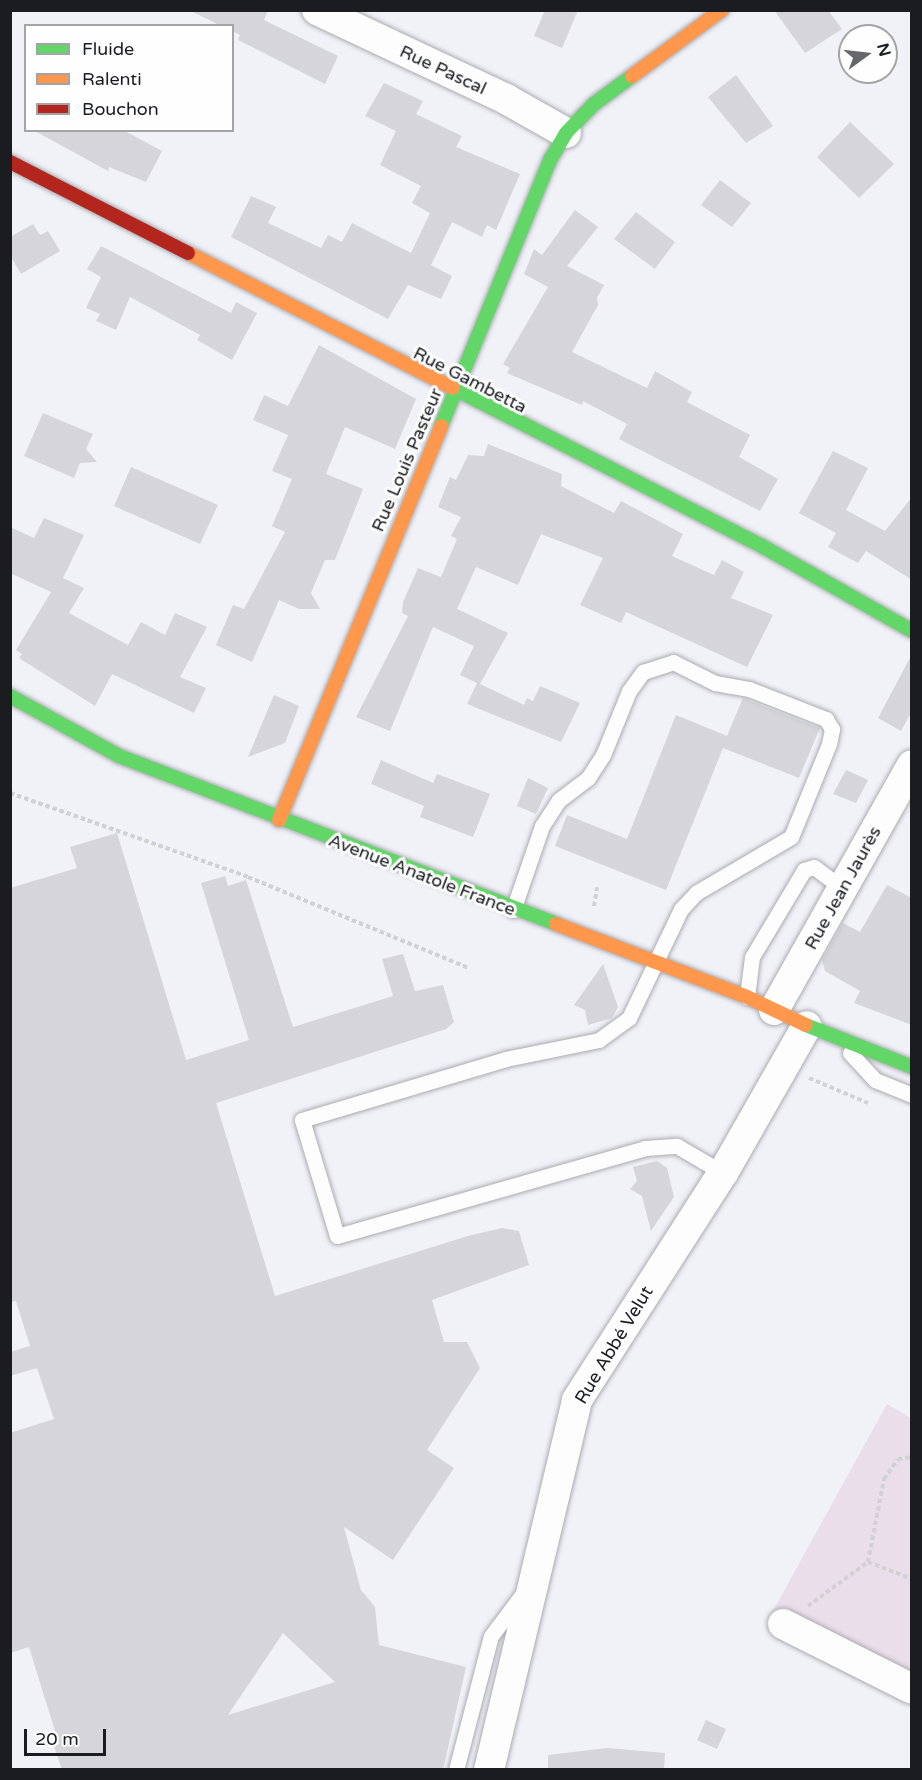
<!DOCTYPE html>
<html>
<head>
<meta charset="utf-8">
<style>
	body { margin:0 }
	#map { position:relative; width:922px; height:1780px; overflow:hidden; background:#f0f2f8; font-family:"Varela Round",sans-serif }
	div>[style] { position:absolute }
	.green>* { inset:0; background:#eadeea }
	.building>* { inset:0; background:#d6d5da }
	.path>* { height:4px; margin-top:-2px; transform-origin:0; background:repeating-linear-gradient(90deg,#d1d1d4 0 4.5px,transparent 0 7.5px) }
	.roads { filter:drop-shadow(0 0 2px #aaabb0) drop-shadow(0 0 2px #aaabb0) }
	.lane>* { height:15px; margin:-7.5px; padding:0 7.5px; transform-origin:7.5px; border-radius:7.5px; background:#fdfdfe }
	.street>* { height:30px; margin:-15px; padding:0 15px; transform-origin:15px; border-radius:15px; background:#fdfdfe }
	.fast>* { height:14px; margin:-7px; padding:0 7px; transform-origin:7px; border-radius:7px; background:#63d668 }
	.slow>* { height:14px; margin:-7px; padding:0 7px; transform-origin:7px; border-radius:7px; background:#ff974d }
	.jam>* { height:14px; margin:-7px; padding:0 7px; transform-origin:7px; border-radius:7px; background:#b3261e }
	span { translate:-50% -50%; white-space:nowrap; text-align:center; line-height:1.15; -webkit-text-stroke:6px #fefefe; paint-order:stroke }
	.street-label { font-size:18px; color:#1b1c20 }
	.frame { position:absolute; inset:0; border:12px solid #1b1c20; pointer-events:none }
	.legend { position:absolute; left:24px; top:24px; width:210px; height:108px; box-sizing:border-box; background:#fefefe; border:2px solid #a3a4a5; margin:0; padding:8px 10px; list-style:none; font-size:18px; color:#1b1c20 }
	.legend li { display:flex; align-items:center; gap:12px; height:30px }
	.legend b { width:30px; border:2px solid #a3a4a5 }
	.north { position:absolute; left:838px; top:24px; width:60px; height:60px; box-sizing:border-box; background:#fefefe; border:2px solid #a3a4a5; border-radius:50%; rotate:75deg; font-size:16px; font-weight:700; line-height:24px; text-align:center; color:#1b1c20 }
	.north::after { content:''; display:block; margin:auto; width:21px; height:27px; background:#66676c; clip-path:polygon(50% 0,100% 100%,50% 72%,0 100%) }
	.scale { position:absolute; left:24px; top:1729px; width:82px; height:27px; box-sizing:border-box; border:3px solid #1b1c20; border-top:0; padding-left:8px; font-size:18px; line-height:21px; white-space:nowrap; color:#1b1c20; -webkit-text-stroke:4px #fefefe; paint-order:stroke }
</style>
</head>
<body>
<div id="map">
	<div class="green">
		<i style="clip-path:polygon(887px 1404px,911px 1418px,911px 1677px,769px 1618px)"></i>
	</div>
	<div class="building">
		<i style="clip-path:polygon(189px 10px,268px 10px,264px 20px,338px 56px,325px 84px,238px 40px,240px 35px,232px 31px,232px 26px,221px 26px)"></i>
		<i style="clip-path:polygon(545px 10px,578px 10px,562px 48px,534px 36px)"></i>
		<i style="clip-path:polygon(774px 10px,828px 10px,842px 29px,805px 53px)"></i>
		<i style="clip-path:polygon(736px 75px,773px 126px,746px 143px,708px 97px)"></i>
		<i style="clip-path:polygon(384px 83px,423px 101px,416px 114px,462px 136px,456px 147px,520px 174px,496px 230px,487px 225px,482px 237px,452px 222px,431px 265px,452px 276px,441px 299px,408px 285px,388px 319px,231px 237px,251px 196px,276px 207px,268px 223px,321px 248px,328px 235px,342px 242px,352px 223px,411px 253px,430px 213px,412px 203px,421px 186px,380px 165px,396px 131px,365px 116px)"></i>
		<i style="clip-path:polygon(850px 122px,894px 164px,859px 198px,817px 157px)"></i>
		<i style="clip-path:polygon(33px 130px,123px 130px,162px 151px,146px 182px,109px 167px,108px 171px)"></i>
		<i style="clip-path:polygon(720px 180px,751px 203px,732px 227px,701px 205px)"></i>
		<i style="clip-path:polygon(575px 210px,598px 227px,567px 266px,604px 285px,597px 298px,598px 305px,572px 352px,647px 388px,655px 371px,692px 392px,687px 402px,750px 435px,739px 457px,778px 479px,760px 511px,619px 439px,627px 424px,583px 401px,582px 405px,507px 373px,510px 368px,503px 364px,548px 287px,524px 274px,534px 249px,542px 255px)"></i>
		<i style="clip-path:polygon(636px 212px,675px 242px,655px 269px,614px 239px)"></i>
		<i style="clip-path:polygon(33px 224px,40px 235px,48px 231px,60px 251px,21px 274px,10px 255px,10px 237px)"></i>
		<i style="clip-path:polygon(101px 246px,231px 313px,236px 302px,257px 313px,232px 360px,197px 340px,200px 335px,130px 297px,116px 330px,96px 321px,100px 314px,86px 308px,101px 277px,87px 269px)"></i>
		<i style="clip-path:polygon(319px 345px,416px 399px,395px 449px,345px 427px,326px 474px,363px 489px,335px 560px,325px 560px,311px 593px,320px 609px,299px 609px,279px 600px,252px 662px,216px 645px,233px 605px,244px 609px,285px 532px,272px 526px,292px 479px,272px 471px,288px 435px,253px 420px,264px 395px,288px 406px)"></i>
		<i style="clip-path:polygon(43px 413px,93px 434px,86px 449px,97px 462px,80px 463px,74px 478px,24px 456px)"></i>
		<i style="clip-path:polygon(488px 444px,562px 474px,561px 486px,614px 513px,621px 501px,683px 534px,672px 556px,714px 575px,722px 560px,744px 572px,731px 598px,773px 615px,747px 667px,626px 612px,621px 623px,580px 605px,603px 558px,541px 534px,518px 585px,476px 567px,457px 609px,508px 633px,480px 684px,524px 705px,527px 698px,533px 701px,540px 686px,580px 703px,561px 742px,467px 704px,477px 683px,460px 675px,474px 646px,433px 627px,390px 731px,356px 717px,408px 616px,402px 613px,403px 602px,418px 568px,441px 577px,457px 539px,451px 536px,461px 517px,438px 507px,450px 477px,456px 480px,468px 455px,484px 456px)"></i>
		<i style="clip-path:polygon(833px 451px,868px 468px,846px 510px,885px 531px,912px 497px,912px 580px,866px 551px,858px 563px,828px 547px,836px 533px,799px 513px)"></i>
		<i style="clip-path:polygon(131px 467px,218px 505px,200px 544px,114px 506px)"></i>
		<i style="clip-path:polygon(44px 518px,84px 535px,63px 578px,84px 588px,69px 613px,128px 645px,141px 622px,165px 635px,175px 613px,207px 627px,180px 677px,206px 688px,194px 713px,112px 674px,95px 706px,19px 658px,22px 654px,16px 650px,51px 592px,10px 573px,10px 527px,34px 538px)"></i>
		<i style="clip-path:polygon(912px 654px,912px 711px,901px 731px,878px 718px)"></i>
		<i style="clip-path:polygon(274px 695px,299px 706px,285px 743px,248px 757px)"></i>
		<i style="clip-path:polygon(743px 698px,820px 728px,799px 778px,723px 748px,666px 890px,555px 846px,567px 815px,627px 839px,676px 715px,727px 736px)"></i>
		<i style="clip-path:polygon(381px 760px,433px 783px,437px 774px,490px 794px,473px 837px,420px 817px,424px 806px,371px 784px)"></i>
		<i style="clip-path:polygon(846px 770px,868px 780px,856px 803px,833px 794px)"></i>
		<i style="clip-path:polygon(528px 778px,548px 788px,536px 814px,517px 806px)"></i>
		<i style="clip-path:polygon(evenodd,117px 833px,186px 1060px,249px 1040px,201px 883px,225px 876px,228px 886px,246px 880px,293px 1027px,393px 996px,382px 959px,403px 954px,415px 991px,443px 985px,454px 1022px,446px 1029px,216px 1103px,275px 1296px,468px 1236px,502px 1228px,519px 1231px,529px 1265px,432px 1300px,444px 1342px,467px 1342px,480px 1368px,427px 1450px,454px 1468px,393px 1560px,344px 1527px,361px 1590px,375px 1607px,379px 1645px,466px 1667px,443px 1770px,62px 1770px,54px 1746px,59px 1744px,29px 1647px,10px 1653px,10px 1433px,54px 1419px,37px 1368px,10px 1376px,10px 1352px,30px 1346px,16px 1301px,10px 1302px,10px 888px,77px 868px,70px 847px,117px 833px,283px 1633px,335px 1682px,228px 1715px,283px 1633px)"></i>
		<i style="clip-path:polygon(887px 885px,912px 898px,912px 1025px,854px 1003px,860px 991px,825px 971px,822px 960px,843px 923px,860px 932px)"></i>
		<i style="clip-path:polygon(603px 964px,618px 1007px,612px 1018px,588px 1025px,585px 1010px,574px 1005px)"></i>
		<i style="clip-path:polygon(657px 1161px,667px 1168px,674px 1197px,651px 1231px,642px 1196px,630px 1189px,637px 1181px,633px 1167px)"></i>
		<i style="clip-path:polygon(706px 1720px,726px 1729px,717px 1749px,697px 1740px)"></i>
		<i style="clip-path:polygon(607px 1748px,665px 1753px,664px 1770px,548px 1770px,548px 1755px)"></i>
	</div>
	<div class="path">
		<i style="left:10px;top:793px;width:252px;rotate:19.4deg"></i>
		<i style="left:248px;top:877px;width:239px;rotate:22.4deg"></i>
		<i style="left:594px;top:906px;width:19px;rotate:-81deg"></i>
		<i style="left:809px;top:1078px;width:64px;rotate:23deg"></i>
		<i style="left:868px;top:1562px;width:47px;rotate:21.1deg"></i>
		<i style="left:808px;top:1606px;width:74px;rotate:-36.3deg"></i>
		<i style="left:868px;top:1562px;width:85px;rotate:-79.1deg"></i>
		<i style="left:884px;top:1479px;width:24px;rotate:-55deg"></i>
		<i style="left:898px;top:1459px;width:14px;rotate:-8deg"></i>
	</div>
	<div class="roads">
		<div class="lane">
			<i style="left:513px;top:910px;width:89px;rotate:-71deg"></i>
			<i style="left:542px;top:826px;width:31px;rotate:-57deg"></i>
			<i style="left:559px;top:800px;width:36px;rotate:-37deg"></i>
			<i style="left:588px;top:778px;width:27px;rotate:-57deg"></i>
			<i style="left:603px;top:755px;width:69px;rotate:-67.9deg"></i>
			<i style="left:629px;top:691px;width:24px;rotate:-54deg"></i>
			<i style="left:643px;top:672px;width:32px;rotate:-18deg"></i>
			<i style="left:673px;top:662px;width:47px;rotate:26.6deg"></i>
			<i style="left:715px;top:683px;width:35px;rotate:10deg"></i>
			<i style="left:749px;top:689px;width:83px;rotate:21.3deg"></i>
			<i style="left:826px;top:719px;width:12px;rotate:59deg"></i>
			<i style="left:832px;top:729px;width:15px;rotate:101deg"></i>
			<i style="left:829px;top:744px;width:100px;rotate:112.2deg"></i>
			<i style="left:791px;top:837px;width:110px;rotate:149.5deg"></i>
			<i style="left:696px;top:893px;width:22px;rotate:133deg"></i>
			<i style="left:681px;top:909px;width:121px;rotate:115.5deg"></i>
			<i style="left:629px;top:1018px;width:37px;rotate:144deg"></i>
			<i style="left:599px;top:1040px;width:95px;rotate:168.5deg"></i>
			<i style="left:506px;top:1059px;width:213px;rotate:163.4deg"></i>
			<i style="left:302px;top:1120px;width:121px;rotate:73.2deg"></i>
			<i style="left:337px;top:1236px;width:320px;rotate:-15.9deg"></i>
			<i style="left:645px;top:1148px;width:32px;rotate:-4deg"></i>
			<i style="left:677px;top:1146px;width:53px;rotate:30.4deg"></i>
			<i style="left:747px;top:997px;width:40px;rotate:-82.9deg"></i>
			<i style="left:752px;top:957px;width:101px;rotate:-59.1deg"></i>
			<i style="left:804px;top:870px;width:10px;rotate:-17deg"></i>
			<i style="left:814px;top:867px;width:35px;rotate:37deg"></i>
			<i style="left:850px;top:1053px;width:37px;rotate:47deg"></i>
			<i style="left:875px;top:1080px;width:40px;rotate:22deg"></i>
			<i style="left:456px;top:1770px;width:138px;rotate:-75.4deg"></i>
			<i style="left:491px;top:1636px;width:55px;rotate:-53.1deg"></i>
		</div>
		<div class="street">
			<i style="left:317px;top:10px;width:209px;rotate:25.2deg"></i>
			<i style="left:506px;top:99px;width:69px;rotate:29.5deg"></i>
			<i style="left:774px;top:1010px;width:281px;rotate:-60.6deg"></i>
			<i style="left:783px;top:1624px;width:144px;rotate:26.7deg"></i>
			<i style="left:489px;top:1770px;width:380px;rotate:-76.6deg"></i>
			<i style="left:577px;top:1400px;width:270px;rotate:-57.3deg"></i>
			<i style="left:723px;top:1173px;width:169px;rotate:-60.3deg"></i>
		</div>
		<div class="fast">
			<i style="left:453px;top:388px;width:347px;rotate:27.1deg"></i>
			<i style="left:762px;top:546px;width:172px;rotate:29.5deg"></i>
			<i style="left:441px;top:426px;width:287px;rotate:-67.7deg"></i>
			<i style="left:550px;top:160px;width:31px;rotate:-59deg"></i>
			<i style="left:566px;top:133px;width:40px;rotate:-46deg"></i>
			<i style="left:594px;top:104px;width:47px;rotate:-36.4deg"></i>
			<i style="left:10px;top:696px;width:124px;rotate:28.8deg"></i>
			<i style="left:119px;top:756px;width:468px;rotate:21deg"></i>
			<i style="left:806px;top:1025px;width:114px;rotate:21.6deg"></i>
		</div>
		<div class="slow">
			<i style="left:632px;top:76px;width:112px;rotate:-36.3deg"></i>
			<i style="left:188px;top:253px;width:297px;rotate:27deg"></i>
			<i style="left:279px;top:820px;width:426px;rotate:-67.6deg"></i>
			<i style="left:556px;top:924px;width:204px;rotate:20.9deg"></i>
			<i style="left:747px;top:997px;width:65px;rotate:25.4deg"></i>
		</div>
		<div class="jam">
			<i style="left:10px;top:162px;width:200px;rotate:27.1deg"></i>
		</div>
	</div>
	<div class="street-label">
		<span style="left:443px;top:70px;rotate:25deg">Rue Pascal</span>
		<span style="left:470px;top:380px;rotate:27deg">Rue Gambetta</span>
		<span style="left:407px;top:460px;rotate:-67deg">Rue Louis Pasteur</span>
		<span style="left:422px;top:875px;rotate:21deg">Avenue Anatole France</span>
		<span style="left:843px;top:888px;rotate:-61deg">Rue Jean Jaurès</span>
		<span style="left:614px;top:1345px;rotate:-59deg">Rue Abbé Velut</span>
	</div>
	<div class="frame"></div>
	<ul class="legend">
	<li><b style="height:8px;background:#63d668"></b>Fluide</li>
	<li><b style="height:8px;background:#ff974d"></b>Ralenti</li>
	<li><b style="height:8px;background:#b3261e"></b>Bouchon</li>
	</ul>
	<div class="north">N</div>
	<div class="scale">20 m</div>
</div>
</body>
</html>
